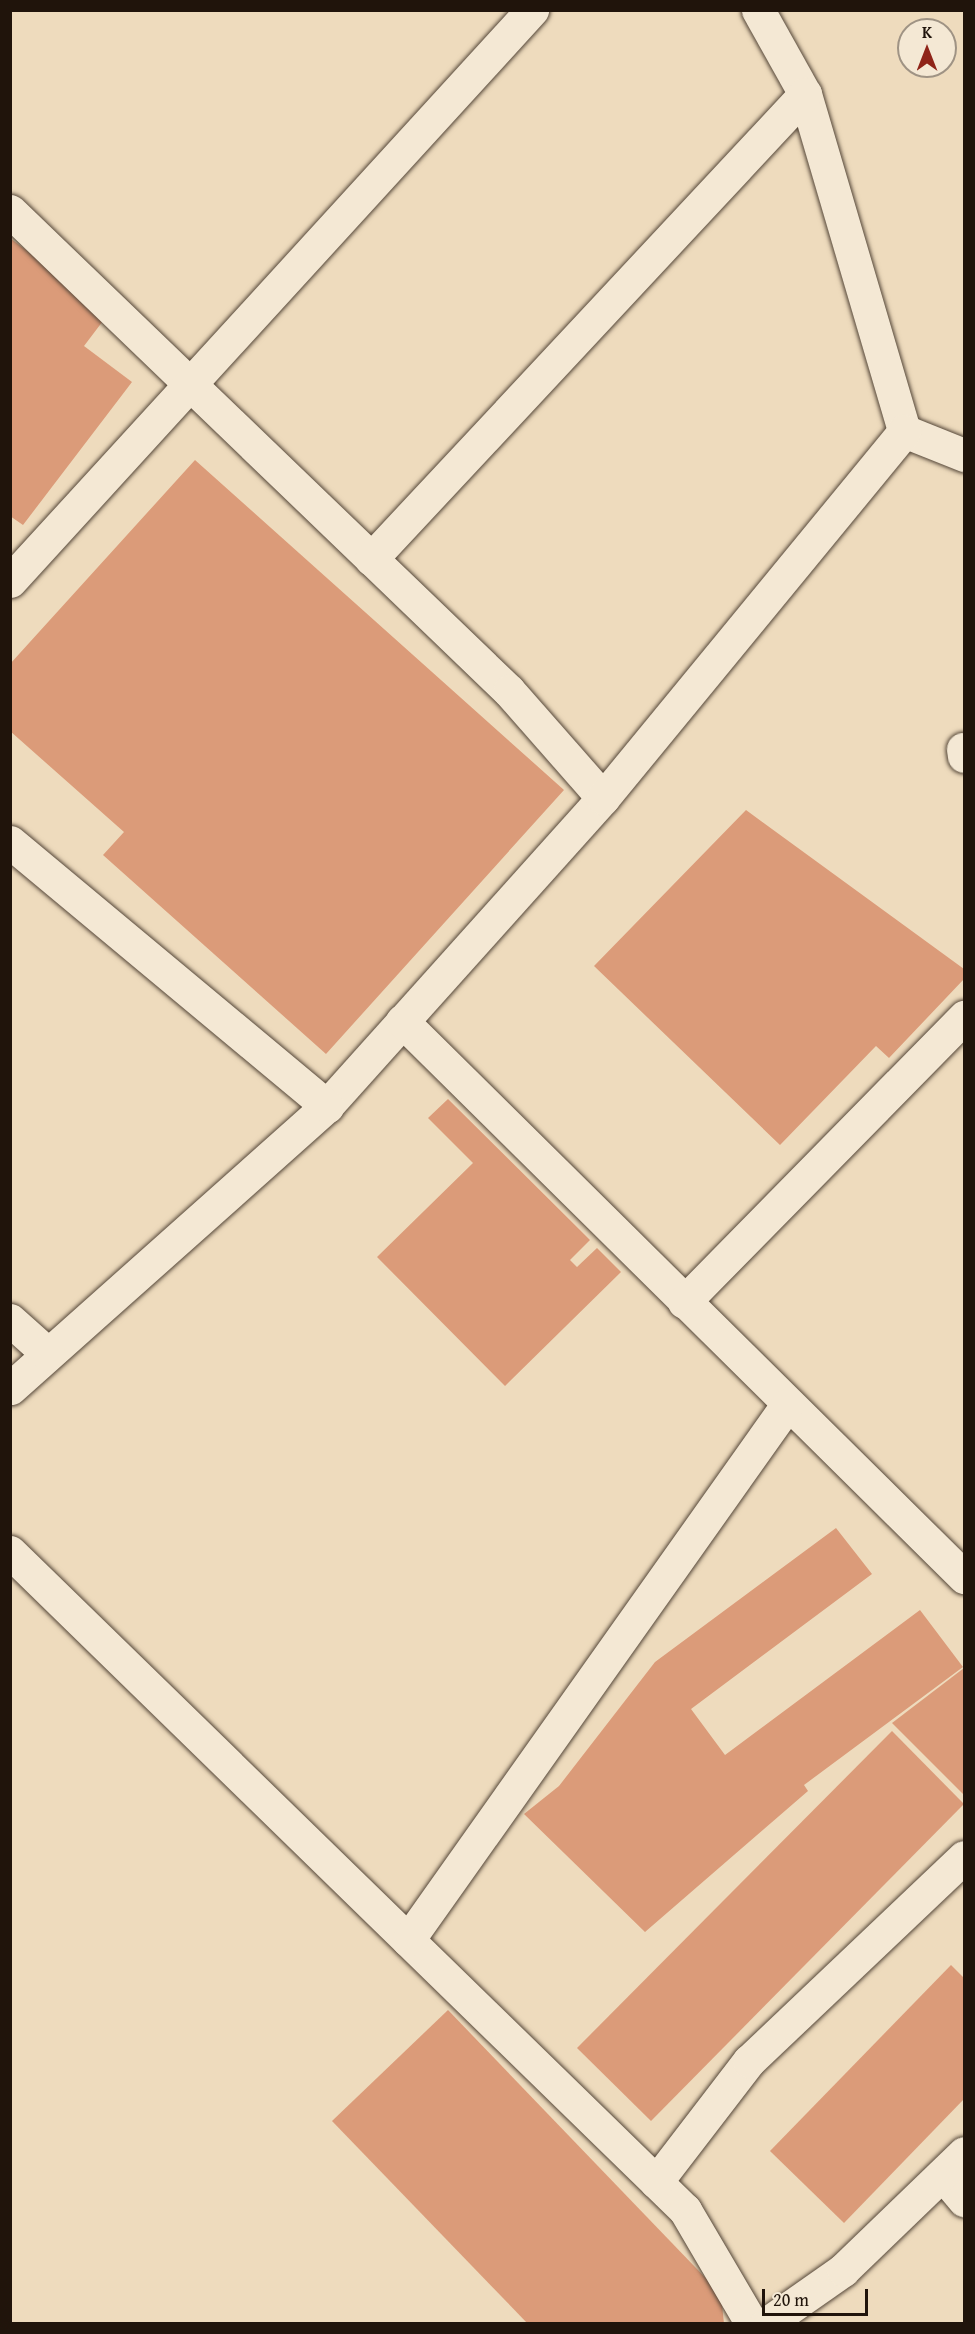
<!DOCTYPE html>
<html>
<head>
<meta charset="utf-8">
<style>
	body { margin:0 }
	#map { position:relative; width:975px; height:2334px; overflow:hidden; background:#eedbbd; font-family:"Gentium Book Plus",serif }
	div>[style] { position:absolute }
	.building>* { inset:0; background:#db9b79 }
	.roads { filter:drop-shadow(0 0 2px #544638) drop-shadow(0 0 2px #544638) }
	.street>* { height:33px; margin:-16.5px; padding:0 16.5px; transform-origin:16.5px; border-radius:16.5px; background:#f4e8d4 }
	span { translate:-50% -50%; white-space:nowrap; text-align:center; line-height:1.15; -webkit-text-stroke:5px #f4e8d4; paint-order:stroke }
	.frame { position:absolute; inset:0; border:12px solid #20140b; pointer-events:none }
	.north { position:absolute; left:897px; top:18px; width:60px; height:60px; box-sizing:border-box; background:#f4e8d4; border:2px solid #9f9384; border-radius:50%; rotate:0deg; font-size:16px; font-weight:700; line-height:24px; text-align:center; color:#20140b }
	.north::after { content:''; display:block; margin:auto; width:21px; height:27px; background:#8f2418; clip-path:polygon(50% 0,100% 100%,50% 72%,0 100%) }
	.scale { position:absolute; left:762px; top:2289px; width:106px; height:27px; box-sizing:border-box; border:3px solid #20140b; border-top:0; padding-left:8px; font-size:18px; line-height:21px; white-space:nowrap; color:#20140b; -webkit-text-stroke:4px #f4e8d4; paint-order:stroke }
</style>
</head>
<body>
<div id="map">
	<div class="building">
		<i style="clip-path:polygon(10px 238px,109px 313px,84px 346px,132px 382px,23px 525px,10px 516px)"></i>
		<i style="clip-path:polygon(195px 460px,564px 790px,326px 1054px,103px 855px,124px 832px,10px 731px,10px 664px)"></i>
		<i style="clip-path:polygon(746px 810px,964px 969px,964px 979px,889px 1058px,876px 1046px,780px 1145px,594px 966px)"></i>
		<i style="clip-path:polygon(448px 1099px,590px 1240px,570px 1260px,577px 1267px,597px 1248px,621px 1272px,505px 1386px,377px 1257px,473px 1163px,428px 1118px)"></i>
		<i style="clip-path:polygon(836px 1528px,872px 1574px,691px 1709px,725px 1755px,920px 1610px,963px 1667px,804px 1785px,808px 1791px,645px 1932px,524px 1814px,559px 1786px,655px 1662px)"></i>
		<i style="clip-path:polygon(964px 1668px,964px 1795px,892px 1723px)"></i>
		<i style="clip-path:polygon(892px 1731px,964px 1804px,651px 2121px,577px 2048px)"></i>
		<i style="clip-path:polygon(951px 1965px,964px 1978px,964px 2099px,844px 2223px,770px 2151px)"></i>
		<i style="clip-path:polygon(448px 2010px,721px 2294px,724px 2324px,528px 2324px,332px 2121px)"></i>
	</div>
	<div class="roads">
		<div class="street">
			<i style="left:758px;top:10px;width:96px;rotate:60.8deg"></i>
			<i style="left:805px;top:94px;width:351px;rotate:73.6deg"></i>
			<i style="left:10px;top:211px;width:692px;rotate:43.89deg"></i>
			<i style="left:509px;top:691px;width:142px;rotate:48.7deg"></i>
			<i style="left:603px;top:798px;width:414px;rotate:131.9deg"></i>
			<i style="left:327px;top:1106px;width:424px;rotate:138.3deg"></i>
			<i style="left:904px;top:431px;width:65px;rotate:21.8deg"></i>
			<i style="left:371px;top:559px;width:636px;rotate:-46.97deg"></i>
			<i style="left:10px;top:581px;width:774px;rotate:-47.57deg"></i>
			<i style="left:963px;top:749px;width:7px;rotate:82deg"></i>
			<i style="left:603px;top:798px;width:475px;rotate:-50.6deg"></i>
			<i style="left:10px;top:842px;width:413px;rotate:39.8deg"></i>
			<i style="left:402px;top:1021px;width:791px;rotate:44.69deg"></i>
			<i style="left:684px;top:1302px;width:400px;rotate:-45.5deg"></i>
			<i style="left:10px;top:1320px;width:51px;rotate:41.8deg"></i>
			<i style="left:10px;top:1552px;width:943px;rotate:44.27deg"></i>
			<i style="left:685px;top:2210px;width:132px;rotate:59.6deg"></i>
			<i style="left:408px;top:1940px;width:656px;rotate:-54.69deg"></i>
			<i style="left:943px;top:2175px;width:33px;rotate:50deg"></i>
			<i style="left:656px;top:2182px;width:153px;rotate:-52.5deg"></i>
			<i style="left:749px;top:2061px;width:296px;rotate:-43.5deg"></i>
			<i style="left:766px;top:2324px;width:94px;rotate:-35deg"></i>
			<i style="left:843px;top:2270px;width:168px;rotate:-44deg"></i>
		</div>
	</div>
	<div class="frame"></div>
	<div class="north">K</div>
	<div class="scale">20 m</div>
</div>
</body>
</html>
